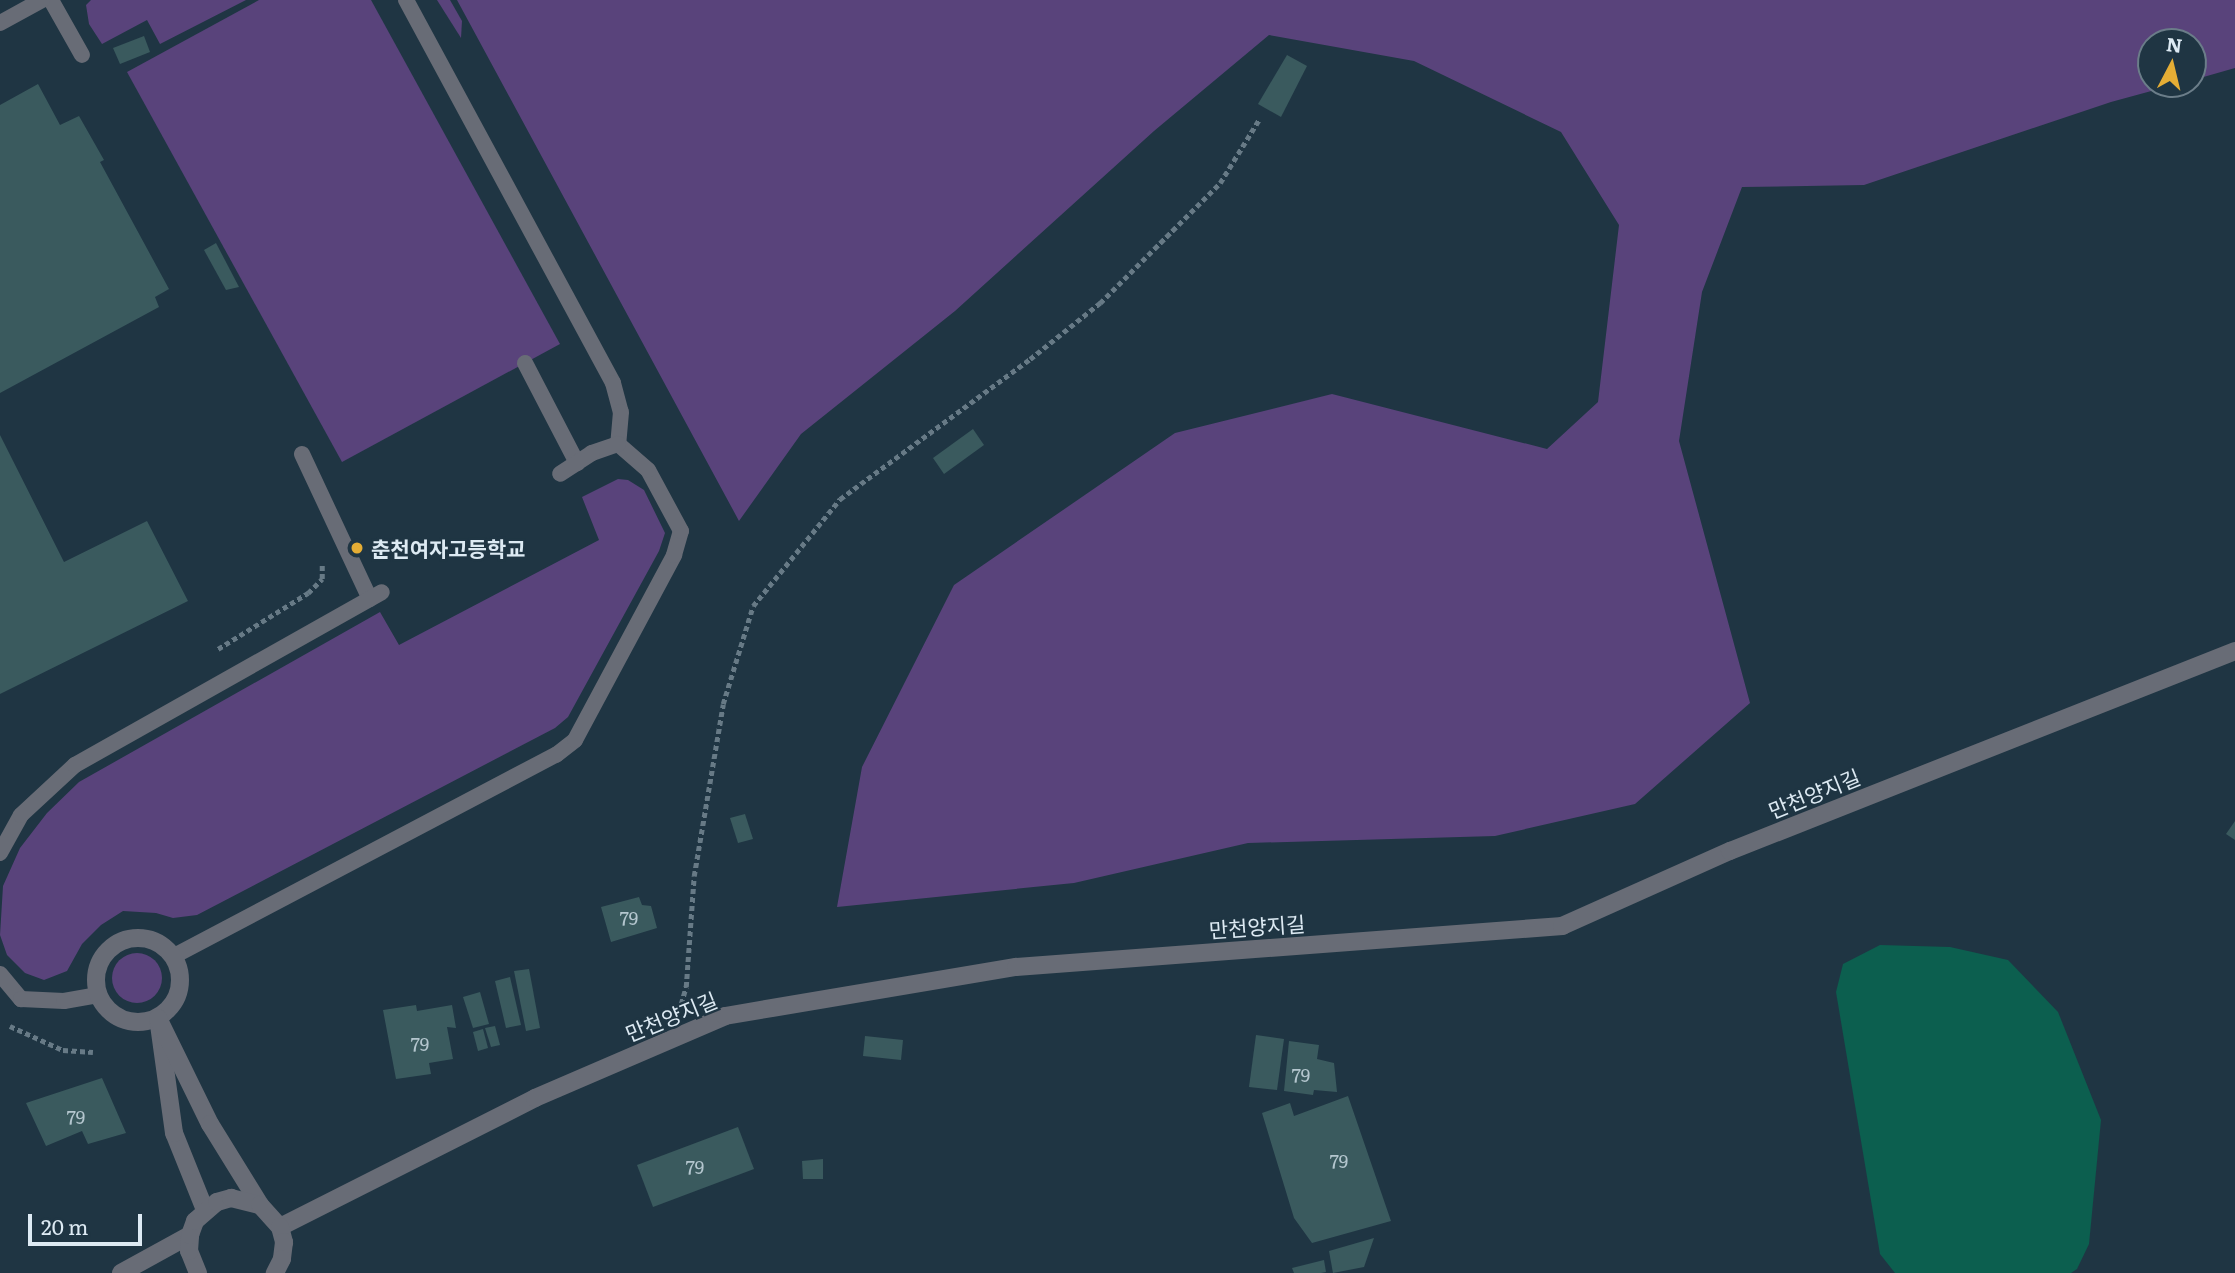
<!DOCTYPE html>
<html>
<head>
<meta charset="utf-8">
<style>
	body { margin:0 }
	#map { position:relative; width:2235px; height:1273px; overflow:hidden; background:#1f3543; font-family:Literata,"Noto Sans KR",serif }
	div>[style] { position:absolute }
	.green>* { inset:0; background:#59437b }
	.round { border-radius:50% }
	.water>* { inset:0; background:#0c5f4f }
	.building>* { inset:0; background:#3a5a5e }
	.path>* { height:4.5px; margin-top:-2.25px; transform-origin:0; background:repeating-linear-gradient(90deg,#677a86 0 5px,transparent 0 8.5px) }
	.service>* { height:16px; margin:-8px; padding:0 8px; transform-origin:8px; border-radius:8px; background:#686c76 }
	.minor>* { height:18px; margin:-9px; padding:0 9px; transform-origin:9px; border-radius:9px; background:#686c76 }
	.minor>.ring { margin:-9px; padding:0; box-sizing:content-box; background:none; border:18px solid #686c76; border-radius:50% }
	.dots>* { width:19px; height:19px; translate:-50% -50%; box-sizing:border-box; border:4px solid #1f3543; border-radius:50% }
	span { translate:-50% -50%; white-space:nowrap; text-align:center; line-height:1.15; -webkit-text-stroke:5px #1f3543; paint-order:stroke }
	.number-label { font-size:18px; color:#b4c6ce }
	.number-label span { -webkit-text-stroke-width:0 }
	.poi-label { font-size:21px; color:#ddeaf3; font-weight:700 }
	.left { translate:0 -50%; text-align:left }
	.street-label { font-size:21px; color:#ddeaf3 }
	.north { position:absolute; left:2137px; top:28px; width:70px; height:70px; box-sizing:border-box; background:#1f3543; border:2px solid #6b7d89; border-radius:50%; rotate:7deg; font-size:19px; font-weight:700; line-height:28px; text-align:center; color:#ddeaf3 }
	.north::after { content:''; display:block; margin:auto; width:24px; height:32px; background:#e5ad35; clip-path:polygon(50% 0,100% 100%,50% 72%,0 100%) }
	.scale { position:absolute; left:28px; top:1214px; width:114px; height:32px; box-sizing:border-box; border:4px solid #ddeaf3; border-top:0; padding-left:9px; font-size:21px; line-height:24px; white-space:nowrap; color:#ddeaf3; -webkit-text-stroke:5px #1f3543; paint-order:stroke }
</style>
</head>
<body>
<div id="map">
	<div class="green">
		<i style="clip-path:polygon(91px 0,246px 0,160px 44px,147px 20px,102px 44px,89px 24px,86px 5px)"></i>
		<i style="clip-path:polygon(259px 0,371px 0,560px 344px,342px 462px,127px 72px)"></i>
		<i style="clip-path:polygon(437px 0,450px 0,462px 21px,461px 38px)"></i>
		<i style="clip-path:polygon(457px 0,2235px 0,2235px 68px,2193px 80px,2193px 42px,2151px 42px,2151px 84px,2177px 84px,2111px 102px,1864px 185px,1742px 187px,1702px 292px,1679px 441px,1750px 703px,1635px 804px,1495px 836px,1248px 843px,1074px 883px,837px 907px,862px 767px,954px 585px,1175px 433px,1332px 394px,1547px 449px,1598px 402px,1619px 225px,1561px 132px,1414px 61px,1269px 35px,1154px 131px,955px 311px,801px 434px,739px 521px)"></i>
		<i style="clip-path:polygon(618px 479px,628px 480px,644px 490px,665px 533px,659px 551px,568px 717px,555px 728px,197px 915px,173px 918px,156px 913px,123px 911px,101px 925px,82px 944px,67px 971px,44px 980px,25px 973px,7px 955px,0 935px,3px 886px,20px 848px,47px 813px,79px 782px,380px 612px,399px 645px,599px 540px,582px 497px)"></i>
		<i class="round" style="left:112px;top:953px;width:50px;height:50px"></i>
	</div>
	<div class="water">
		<i style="clip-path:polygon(1880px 945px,1950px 947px,2008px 960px,2058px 1012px,2101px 1120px,2089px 1244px,2077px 1269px,2071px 1273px,1895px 1273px,1880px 1254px,1836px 992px,1843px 964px)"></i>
	</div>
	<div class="building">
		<i style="clip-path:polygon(144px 36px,150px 52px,120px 64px,113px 48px)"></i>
		<i style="clip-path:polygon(1287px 55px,1307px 66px,1281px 117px,1258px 104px)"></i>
		<i style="clip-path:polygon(38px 84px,60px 125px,79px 116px,104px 160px,100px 162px,169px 289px,155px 297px,159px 307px,0 393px,0 105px)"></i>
		<i style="clip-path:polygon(216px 243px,239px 287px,226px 290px,204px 250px)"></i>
		<i style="clip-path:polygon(973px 429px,984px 445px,944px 474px,933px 458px)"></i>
		<i style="clip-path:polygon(0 435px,64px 562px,147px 521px,188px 601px,0 694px)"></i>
		<i style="clip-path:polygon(745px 814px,753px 839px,738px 843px,730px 818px)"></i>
		<i style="clip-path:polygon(2235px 821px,2235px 840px,2226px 834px)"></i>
		<i style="clip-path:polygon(639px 897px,642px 905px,651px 906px,657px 928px,611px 942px,601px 907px)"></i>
		<i style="clip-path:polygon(529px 969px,540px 1028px,526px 1031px,514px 971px)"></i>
		<i style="clip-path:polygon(510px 977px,521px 1025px,506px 1028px,495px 981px)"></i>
		<i style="clip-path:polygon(480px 992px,489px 1024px,473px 1028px,463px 997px)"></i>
		<i style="clip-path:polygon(416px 1005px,417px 1011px,452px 1005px,456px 1028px,447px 1027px,453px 1059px,429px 1063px,431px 1074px,396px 1079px,383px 1010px)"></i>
		<i style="clip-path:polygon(495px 1026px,500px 1045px,491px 1047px,485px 1028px)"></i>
		<i style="clip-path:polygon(483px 1029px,488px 1048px,478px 1051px,473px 1032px)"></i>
		<i style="clip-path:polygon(1256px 1035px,1284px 1039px,1277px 1090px,1249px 1087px)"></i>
		<i style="clip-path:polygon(865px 1036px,903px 1040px,901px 1060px,863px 1056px)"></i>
		<i style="clip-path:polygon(1289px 1041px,1319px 1045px,1317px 1059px,1334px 1063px,1337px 1092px,1314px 1090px,1313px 1095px,1284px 1091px)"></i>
		<i style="clip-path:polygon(102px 1078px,126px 1133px,88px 1144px,82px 1131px,46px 1146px,26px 1103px)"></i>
		<i style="clip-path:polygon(1348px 1096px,1391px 1221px,1312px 1243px,1294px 1218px,1262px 1113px,1290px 1103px,1294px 1116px)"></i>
		<i style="clip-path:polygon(738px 1127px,754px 1169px,653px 1207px,637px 1165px)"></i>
		<i style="clip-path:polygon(823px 1159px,823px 1179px,803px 1179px,802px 1161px)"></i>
		<i style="clip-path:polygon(1374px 1238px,1364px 1267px,1333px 1273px,1329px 1251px)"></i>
		<i style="clip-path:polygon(1324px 1260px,1326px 1272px,1321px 1273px,1294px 1273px,1292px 1268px)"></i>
	</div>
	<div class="path">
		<i style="left:218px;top:649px;width:106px;rotate:-31.9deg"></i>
		<i style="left:308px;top:593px;width:20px;rotate:-45deg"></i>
		<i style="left:322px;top:579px;width:16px;rotate:-90deg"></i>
		<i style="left:681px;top:1004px;width:18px;rotate:-74deg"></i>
		<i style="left:686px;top:987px;width:111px;rotate:-85.9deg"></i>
		<i style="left:694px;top:876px;width:174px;rotate:-80.4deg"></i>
		<i style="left:723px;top:704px;width:102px;rotate:-73deg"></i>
		<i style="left:753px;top:606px;width:138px;rotate:-50.9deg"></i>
		<i style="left:840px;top:499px;width:236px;rotate:-36.4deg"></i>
		<i style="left:1030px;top:359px;width:90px;rotate:-38.7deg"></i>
		<i style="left:1100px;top:303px;width:170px;rotate:-45deg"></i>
		<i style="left:1220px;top:183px;width:76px;rotate:-58.4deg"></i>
		<i style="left:10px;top:1026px;width:58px;rotate:24.4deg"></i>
		<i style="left:63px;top:1050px;width:30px;rotate:4deg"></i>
	</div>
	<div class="service">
		<i style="left:51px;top:0;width:63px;rotate:60.6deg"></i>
		<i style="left:406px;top:0;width:435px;rotate:61.6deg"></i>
		<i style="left:613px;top:383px;width:30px;rotate:75deg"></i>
		<i style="left:621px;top:412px;width:32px;rotate:95deg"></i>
		<i style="left:0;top:23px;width:48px;rotate:-28.7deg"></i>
		<i style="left:525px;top:363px;width:113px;rotate:62.5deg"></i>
		<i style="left:302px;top:454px;width:160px;rotate:64.9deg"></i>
		<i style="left:0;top:853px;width:43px;rotate:-61.1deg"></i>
		<i style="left:21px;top:815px;width:74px;rotate:-42.8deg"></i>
		<i style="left:75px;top:765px;width:352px;rotate:-29.4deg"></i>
		<i style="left:174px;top:956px;width:432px;rotate:-27.8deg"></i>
		<i style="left:556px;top:755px;width:24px;rotate:-38deg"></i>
		<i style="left:575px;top:740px;width:210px;rotate:-61.8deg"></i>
		<i style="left:674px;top:555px;width:25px;rotate:-74deg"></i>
		<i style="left:681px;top:531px;width:69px;rotate:-118.4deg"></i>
		<i style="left:648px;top:470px;width:40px;rotate:-139deg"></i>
		<i style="left:618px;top:444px;width:28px;rotate:161deg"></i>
		<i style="left:592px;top:453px;width:38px;rotate:147deg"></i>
		<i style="left:0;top:974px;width:33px;rotate:50deg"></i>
		<i style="left:21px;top:999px;width:43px;rotate:2.7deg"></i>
		<i style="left:64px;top:1001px;width:36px;rotate:-10deg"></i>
	</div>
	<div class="minor">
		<i class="ring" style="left:96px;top:938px;width:66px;height:66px"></i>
		<i style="left:205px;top:1210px;width:83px;rotate:-111.9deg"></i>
		<i style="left:174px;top:1133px;width:116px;rotate:-97.9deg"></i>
		<i style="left:158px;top:1018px;width:118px;rotate:63.9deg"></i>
		<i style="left:210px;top:1124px;width:95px;rotate:58.3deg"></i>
		<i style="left:280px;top:1227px;width:286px;rotate:-26.8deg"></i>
		<i style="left:535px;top:1098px;width:207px;rotate:-23.3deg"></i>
		<i style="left:725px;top:1016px;width:295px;rotate:-9.6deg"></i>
		<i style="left:1016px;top:967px;width:548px;rotate:-4.29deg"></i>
		<i style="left:1562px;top:926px;width:184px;rotate:-24.1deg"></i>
		<i style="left:1730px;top:851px;width:543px;rotate:-21.61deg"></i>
		<i style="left:121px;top:1273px;width:79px;rotate:-28.8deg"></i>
		<i style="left:198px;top:1273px;width:24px;rotate:-112deg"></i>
		<i style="left:189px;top:1251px;width:16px;rotate:-86deg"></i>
		<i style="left:190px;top:1235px;width:15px;rotate:-70deg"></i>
		<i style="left:195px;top:1221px;width:29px;rotate:-41deg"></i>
		<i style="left:217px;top:1202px;width:15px;rotate:-16deg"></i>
		<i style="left:231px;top:1198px;width:30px;rotate:14deg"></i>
		<i style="left:260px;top:1205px;width:30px;rotate:48deg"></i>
		<i style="left:280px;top:1227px;width:16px;rotate:75deg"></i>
		<i style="left:284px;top:1242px;width:17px;rotate:97deg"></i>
		<i style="left:282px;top:1259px;width:16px;rotate:117deg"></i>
	</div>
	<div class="dots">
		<i style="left:357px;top:548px;background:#e5ad35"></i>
	</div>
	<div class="number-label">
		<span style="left:629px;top:918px">79</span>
		<span style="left:420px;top:1044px">79</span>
		<span style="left:1301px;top:1075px">79</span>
		<span style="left:76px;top:1117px">79</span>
		<span style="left:1339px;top:1161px">79</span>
		<span style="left:695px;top:1167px">79</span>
	</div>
	<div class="poi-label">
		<span class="left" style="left:371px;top:548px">춘천여자고등학교</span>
	</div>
	<div class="street-label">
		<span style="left:1814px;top:793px;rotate:-22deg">만천양지길</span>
		<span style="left:1257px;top:926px;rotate:-4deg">만천양지길</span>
		<span style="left:671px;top:1016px;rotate:-22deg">만천양지길</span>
	</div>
	<div class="north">N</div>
	<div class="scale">20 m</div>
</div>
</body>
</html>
